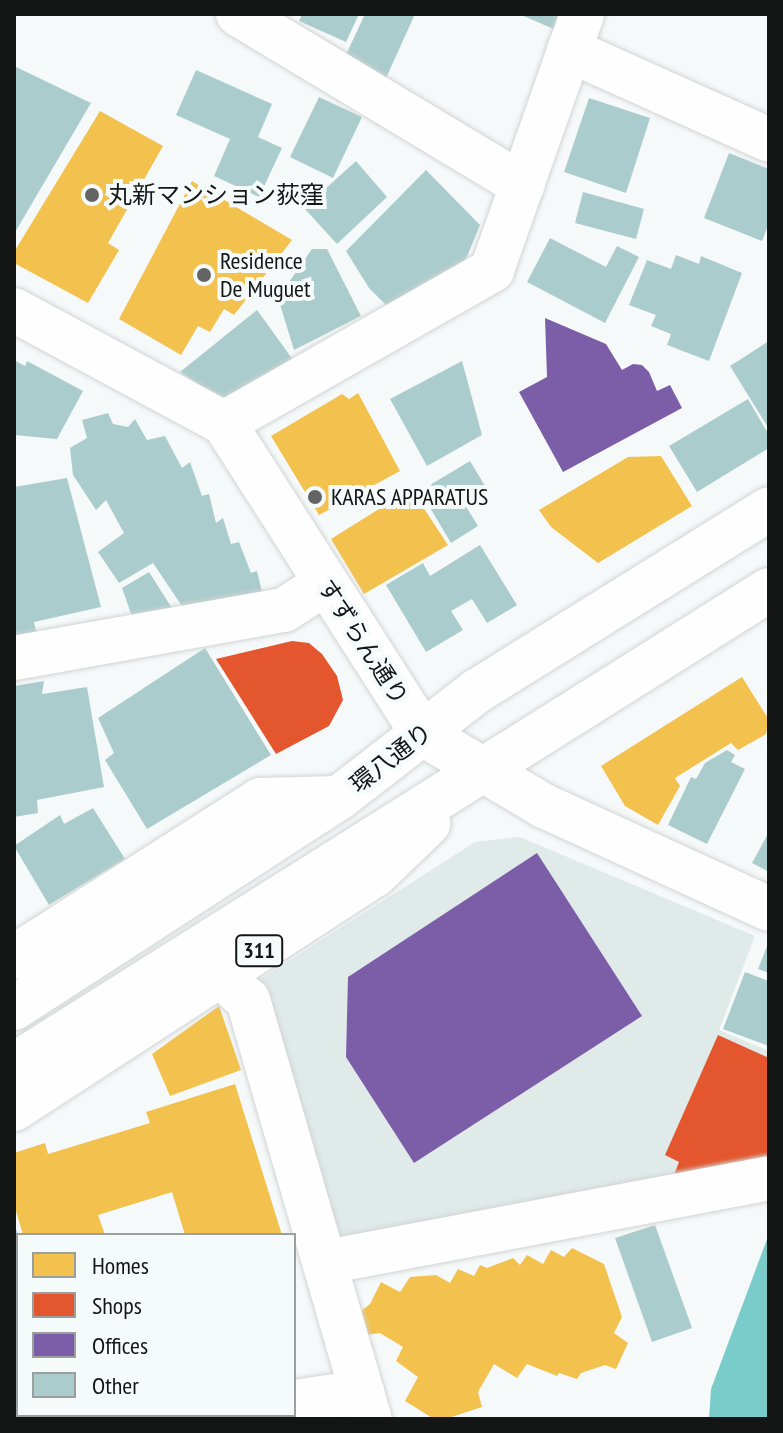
<!DOCTYPE html>
<html>
<head>
<meta charset="utf-8">
<style>
	body { margin:0 }
	#map { position:relative; width:783px; height:1433px; overflow:hidden; background:#f6f9f9; font-family:"PT Sans Narrow","Noto Sans JP",sans-serif }
	div>[style] { position:absolute }
	.built>* { inset:0; background:#e0eae9 }
	.water>* { inset:0; background:#7acccb }
	.homes>* { inset:0; background:#f2c14e }
	.shops>* { inset:0; background:#e4572e }
	.offices>* { inset:0; background:#7b5ea7 }
	.building>* { inset:0; background:#abcccc }
	.roads { filter:drop-shadow(0 0 2px #d1d4d4) drop-shadow(0 0 2px #d1d4d4) }
	.minor>* { height:44px; margin:-22px; padding:0 22px; transform-origin:22px; border-radius:22px; background:#fefefe }
	.major>* { height:44px; margin:-22px; padding:0 22px; transform-origin:22px; border-radius:22px; background:#fefefe }
	.dots>* { width:22px; height:22px; translate:-50% -50%; box-sizing:border-box; border:4px solid #f5fafa; border-radius:50% }
	span { translate:-50% -50%; white-space:nowrap; text-align:center; line-height:1.15; -webkit-text-stroke:8px #f5fafa; paint-order:stroke }
	.shield-label span { padding:2px 6px; background:#f5fafa; border:2px solid; border-radius:6px; -webkit-text-stroke-width:0 }
	.shield-label { font-size:22px; color:#141615; font-weight:700 }
	.poi-label { font-size:24px; color:#141615 }
	.left { translate:0 -50%; text-align:left }
	.street-label { font-size:24px; color:#141615 }
	.frame { position:absolute; inset:0; border:16px solid #141615; pointer-events:none }
	.legend { position:absolute; left:16px; top:1233px; width:280px; height:184px; box-sizing:border-box; background:#f5fafa; border:2px solid #9b9f9e; margin:0; padding:10px 14px; list-style:none; font-size:24px; color:#141615 }
	.legend li { display:flex; align-items:center; gap:16px; height:40px }
	.legend b { width:40px; border:2px solid #9b9f9e }
</style>
</head>
<body>
<div id="map">
	<div class="built">
		<i style="clip-path:polygon(520px 837px,755px 936px,719px 1030px,769px 1051px,769px 1168px,333px 1241px,256px 982px,475px 842px)"></i>
	</div>
	<div class="water">
		<i style="clip-path:polygon(769px 1234px,769px 1419px,709px 1419px,711px 1389px)"></i>
	</div>
	<div class="homes">
		<i style="clip-path:polygon(100px 111px,163px 146px,108px 243px,119px 250px,88px 303px,14px 263px,14px 252px)"></i>
		<i style="clip-path:polygon(192px 181px,292px 240px,234px 315px,224px 309px,210px 332px,198px 326px,181px 355px,119px 319px)"></i>
		<i style="clip-path:polygon(358px 393px,400px 471px,319px 515px,271px 436px,342px 394px,349px 399px)"></i>
		<i style="clip-path:polygon(661px 456px,692px 506px,598px 563px,551px 527px,539px 510px,628px 457px)"></i>
		<i style="clip-path:polygon(411px 489px,448px 545px,364px 594px,331px 539px)"></i>
		<i style="clip-path:polygon(742px 677px,769px 720px,766px 734px,738px 750px,731px 743px,675px 778px,680px 786px,658px 825px,625px 806px,601px 766px)"></i>
		<i style="clip-path:polygon(219px 1006px,241px 1070px,170px 1096px,152px 1054px)"></i>
		<i style="clip-path:polygon(235px 1084px,282px 1235px,185px 1235px,172px 1192px,98px 1215px,105px 1235px,23px 1235px,14px 1204px,14px 1153px,45px 1143px,48px 1154px,150px 1123px,146px 1112px)"></i>
		<i style="clip-path:polygon(572px 1248px,604px 1264px,622px 1317px,614px 1333px,628px 1343px,616px 1369px,605px 1365px,581px 1373px,577px 1379px,559px 1373px,557px 1376px,527px 1364px,517px 1378px,494px 1364px,478px 1392px,482px 1407px,445px 1419px,434px 1419px,405px 1401px,418px 1377px,396px 1361px,403px 1347px,380px 1333px,365px 1335px,361px 1311px,370px 1304px,381px 1282px,400px 1292px,410px 1277px,436px 1275px,450px 1283px,458px 1269px,474px 1276px,480px 1265px,487px 1268px,513px 1258px,520px 1265px,527px 1255px,543px 1264px,551px 1250px,564px 1257px)"></i>
		<i style="clip-path:polygon(14px 1321px,18px 1321px,18px 1415px,29px 1417px,14px 1419px)"></i>
	</div>
	<div class="shops">
		<i style="clip-path:polygon(292px 641px,309px 643px,322px 654px,337px 676px,343px 700px,329px 726px,276px 754px,216px 659px)"></i>
		<i style="clip-path:polygon(718px 1035px,769px 1058px,769px 1158px,674px 1175px,679px 1162px,665px 1155px)"></i>
	</div>
	<div class="offices">
		<i style="clip-path:polygon(545px 318px,606px 344px,622px 370px,633px 364px,642px 365px,649px 372px,657px 391px,670px 385px,682px 408px,563px 472px,519px 392px,547px 377px)"></i>
		<i style="clip-path:polygon(537px 853px,642px 1016px,414px 1163px,346px 1057px,348px 977px)"></i>
	</div>
	<div class="building">
		<i style="clip-path:polygon(302px 14px,359px 14px,346px 42px,299px 21px)"></i>
		<i style="clip-path:polygon(365px 14px,415px 14px,386px 78px,344px 59px)"></i>
		<i style="clip-path:polygon(519px 14px,563px 14px,556px 30px)"></i>
		<i style="clip-path:polygon(14px 66px,91px 103px,14px 234px)"></i>
		<i style="clip-path:polygon(196px 70px,272px 104px,258px 137px,282px 148px,259px 197px,214px 176px,230px 139px,176px 115px)"></i>
		<i style="clip-path:polygon(319px 97px,362px 117px,333px 178px,290px 157px)"></i>
		<i style="clip-path:polygon(589px 98px,650px 118px,626px 193px,564px 172px)"></i>
		<i style="clip-path:polygon(729px 153px,769px 169px,769px 223px,762px 241px,704px 218px)"></i>
		<i style="clip-path:polygon(356px 161px,387px 197px,337px 244px,304px 208px)"></i>
		<i style="clip-path:polygon(426px 170px,480px 225px,464px 264px,433px 290px,424px 283px,393px 312px,369px 288px,346px 251px)"></i>
		<i style="clip-path:polygon(583px 192px,644px 209px,636px 239px,575px 223px)"></i>
		<i style="clip-path:polygon(550px 238px,606px 267px,617px 246px,639px 257px,605px 323px,527px 282px)"></i>
		<i style="clip-path:polygon(312px 249px,327px 249px,361px 316px,294px 350px,278px 298px)"></i>
		<i style="clip-path:polygon(676px 255px,699px 264px,701px 256px,742px 273px,709px 361px,667px 345px,671px 334px,651px 326px,656px 315px,629px 305px,647px 260px,671px 269px)"></i>
		<i style="clip-path:polygon(257px 310px,299px 368px,247px 396px,219px 398px,180px 372px)"></i>
		<i style="clip-path:polygon(769px 341px,769px 429px,730px 366px)"></i>
		<i style="clip-path:polygon(14px 360px,25px 366px,27px 361px,83px 391px,57px 439px,14px 435px)"></i>
		<i style="clip-path:polygon(462px 361px,482px 435px,427px 466px,390px 399px)"></i>
		<i style="clip-path:polygon(748px 399px,769px 435px,769px 448px,697px 492px,669px 446px)"></i>
		<i style="clip-path:polygon(108px 413px,113px 424px,128px 427px,135px 419px,147px 440px,165px 436px,182px 468px,190px 462px,202px 496px,209px 494px,216px 523px,223px 518px,231px 544px,239px 542px,251px 573px,257px 571px,262px 592px,186px 612px,153px 563px,119px 583px,98px 552px,124px 533px,106px 500px,96px 510px,73px 475px,70px 448px,87px 438px,82px 420px)"></i>
		<i style="clip-path:polygon(470px 461px,485px 486px,462px 500px,478px 526px,451px 543px,420px 491px)"></i>
		<i style="clip-path:polygon(67px 478px,101px 607px,34px 622px,37px 635px,14px 640px,14px 487px)"></i>
		<i style="clip-path:polygon(480px 545px,517px 605px,487px 623px,472px 599px,451px 611px,463px 630px,426px 652px,386px 585px,423px 563px,430px 576px)"></i>
		<i style="clip-path:polygon(149px 572px,177px 616px,135px 625px,122px 588px)"></i>
		<i style="clip-path:polygon(205px 648px,271px 755px,147px 829px,105px 760px,114px 753px,98px 718px)"></i>
		<i style="clip-path:polygon(44px 681px,42px 694px,87px 687px,104px 787px,37px 800px,38px 813px,14px 817px,14px 686px)"></i>
		<i style="clip-path:polygon(727px 750px,735px 755px,731px 762px,745px 769px,707px 844px,668px 825px,691px 777px,696px 779px,705px 763px)"></i>
		<i style="clip-path:polygon(93px 808px,125px 859px,49px 905px,14px 846px,60px 815px,64px 824px)"></i>
		<i style="clip-path:polygon(769px 832px,769px 872px,752px 863px)"></i>
		<i style="clip-path:polygon(769px 941px,769px 973px,758px 969px)"></i>
		<i style="clip-path:polygon(745px 972px,769px 981px,769px 1046px,723px 1029px)"></i>
		<i style="clip-path:polygon(14px 1224px,18px 1234px,18px 1289px,14px 1291px)"></i>
		<i style="clip-path:polygon(655px 1225px,692px 1328px,652px 1342px,615px 1238px)"></i>
	</div>
	<div class="roads">
		<div class="minor">
			<i style="left:238px;top:14px;width:332px;rotate:31deg"></i>
			<i style="left:569px;top:50px;width:219px;rotate:24.2deg"></i>
			<i style="left:14px;top:310px;width:238px;rotate:28.3deg"></i>
			<i style="left:224px;top:423px;width:369px;rotate:57.4deg"></i>
			<i style="left:423px;top:734px;width:141px;rotate:30.8deg"></i>
			<i style="left:544px;top:806px;width:247px;rotate:24.6deg"></i>
			<i style="left:224px;top:423px;width:309px;rotate:-29.7deg"></i>
			<i style="left:492px;top:270px;width:271px;rotate:-70.6deg"></i>
			<i style="left:14px;top:658px;width:274px;rotate:-10.1deg"></i>
			<i style="left:284px;top:610px;width:50px;rotate:-32.7deg"></i>
			<i style="left:221px;top:976px;width:36px;rotate:42deg"></i>
			<i style="left:248px;top:1000px;width:436px;rotate:73.8deg"></i>
			<i style="left:326px;top:1262px;width:451px;rotate:-10.7deg"></i>
			<i style="left:294px;top:1402px;width:69px;rotate:-8.4deg"></i>
			<i style="left:174px;top:1419px;width:28px;rotate:-8deg"></i>
		</div>
		<div class="major">
			<i style="left:14px;top:957px;width:292px;rotate:-32.5deg"></i>
			<i style="left:260px;top:800px;width:79px;rotate:-1.5deg"></i>
			<i style="left:14px;top:1008px;width:387px;rotate:-32.9deg"></i>
			<i style="left:339px;top:798px;width:175px;rotate:-37.8deg"></i>
			<i style="left:477px;top:691px;width:344px;rotate:-31.9deg"></i>
			<i style="left:14px;top:1065px;width:892px;rotate:-32.18deg"></i>
			<i style="left:14px;top:1109px;width:430px;rotate:-33deg"></i>
			<i style="left:375px;top:875px;width:74px;rotate:-43.9deg"></i>
		</div>
	</div>
	<div class="dots">
		<i style="left:92px;top:195px;background:#636565"></i>
		<i style="left:204px;top:275px;background:#636565"></i>
		<i style="left:315px;top:497px;background:#636565"></i>
	</div>
	<div class="shield-label">
		<span style="left:259px;top:951px">311</span>
	</div>
	<div class="poi-label">
		<span class="left" style="left:108px;top:195px">丸新マンション荻窪</span>
		<span class="left" style="left:220px;top:275px">Residence<br>De Muguet</span>
		<span class="left" style="left:331px;top:497px">KARAS APPARATUS</span>
	</div>
	<div class="street-label">
		<span style="left:363px;top:642px;rotate:57deg">すずらん通り</span>
		<span style="left:391px;top:758px;rotate:-38deg">環八通り</span>
	</div>
	<div class="frame"></div>
	<ul class="legend">
	<li><b style="height:22px;background:#f2c14e"></b>Homes</li>
	<li><b style="height:22px;background:#e4572e"></b>Shops</li>
	<li><b style="height:22px;background:#7b5ea7"></b>Offices</li>
	<li><b style="height:22px;background:#abcccc"></b>Other</li>
	</ul>
</div>
</body>
</html>
